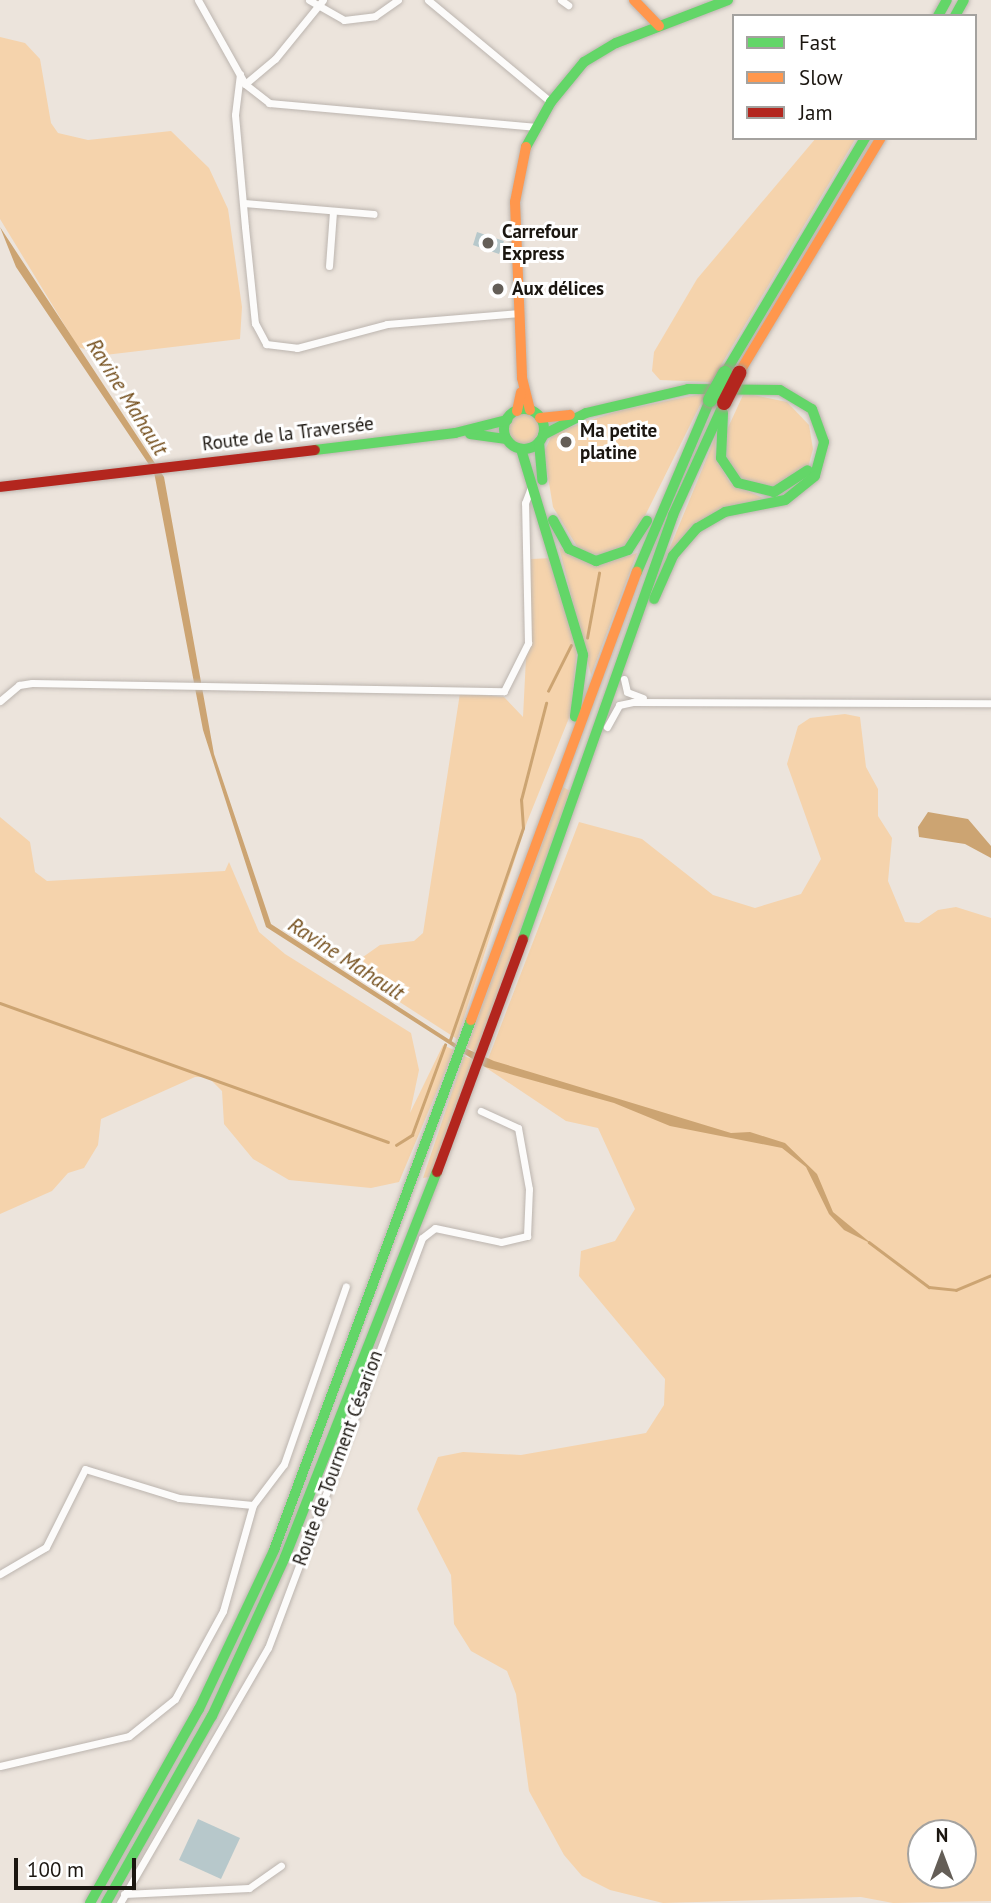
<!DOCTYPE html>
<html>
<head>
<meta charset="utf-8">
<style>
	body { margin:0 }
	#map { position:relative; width:991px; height:1903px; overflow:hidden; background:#ece4dc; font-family:"PT Sans",sans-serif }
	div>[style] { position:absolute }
	.green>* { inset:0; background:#f5d3ac }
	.round { border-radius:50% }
	.water>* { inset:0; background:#cca472 }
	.stream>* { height:2.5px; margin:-1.25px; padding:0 1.25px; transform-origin:1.25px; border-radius:1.25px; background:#cca472 }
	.building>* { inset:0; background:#b7c8cb }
	.roads { filter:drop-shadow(0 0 2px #bcb5af) drop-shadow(0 0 2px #bcb5af) }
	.street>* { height:7px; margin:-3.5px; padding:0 3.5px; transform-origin:3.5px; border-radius:3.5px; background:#fcfbfa }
	.fast>* { height:10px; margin:-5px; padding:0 5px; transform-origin:5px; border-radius:5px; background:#63d668 }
	.fast>.ring { margin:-5px; padding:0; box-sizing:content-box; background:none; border:10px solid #63d668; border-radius:50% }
	.slow>* { height:10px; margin:-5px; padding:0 5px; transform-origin:5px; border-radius:5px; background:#ff974d }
	.jam>* { height:10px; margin:-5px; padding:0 5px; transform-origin:5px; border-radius:5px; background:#b3261e }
	.bridges { filter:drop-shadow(0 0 2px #a59a8c) drop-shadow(0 0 2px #a59a8c) }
	.fast-bridge>* { height:14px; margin:-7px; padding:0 7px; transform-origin:7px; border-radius:7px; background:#63d668 }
	.jam-bridge>* { height:14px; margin:-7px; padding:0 7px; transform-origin:7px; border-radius:7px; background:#b3261e }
	.dots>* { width:19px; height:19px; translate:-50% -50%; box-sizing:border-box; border:4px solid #fff; border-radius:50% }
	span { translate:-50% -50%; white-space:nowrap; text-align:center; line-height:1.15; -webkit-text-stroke:6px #fff; paint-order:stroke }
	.poi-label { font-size:19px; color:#1b1610; font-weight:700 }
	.left { translate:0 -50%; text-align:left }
	.street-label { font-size:19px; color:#1b1610 }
	.water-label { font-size:21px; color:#734d1a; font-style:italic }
	.legend { position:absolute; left:732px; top:14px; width:245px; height:126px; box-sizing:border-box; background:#fff; border:2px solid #a4a29f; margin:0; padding:9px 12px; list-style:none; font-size:21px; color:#1b1610 }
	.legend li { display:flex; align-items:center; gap:14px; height:35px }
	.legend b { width:35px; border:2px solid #a4a29f }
	.north { position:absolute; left:907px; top:1819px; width:70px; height:70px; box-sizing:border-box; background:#fff; border:2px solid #a4a29f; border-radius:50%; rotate:0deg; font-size:19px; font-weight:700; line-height:28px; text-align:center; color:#1b1610 }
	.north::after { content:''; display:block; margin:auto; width:24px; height:32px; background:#645e57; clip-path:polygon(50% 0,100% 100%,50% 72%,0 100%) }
	.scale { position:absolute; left:14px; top:1858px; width:122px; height:32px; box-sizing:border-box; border:4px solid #1b1610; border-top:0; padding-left:9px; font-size:21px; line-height:24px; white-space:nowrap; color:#1b1610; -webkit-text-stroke:5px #fff; paint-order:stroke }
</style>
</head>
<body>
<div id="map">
	<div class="green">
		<i style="clip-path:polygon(0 37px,25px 43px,40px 59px,51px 123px,58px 133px,88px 140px,171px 131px,209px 168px,228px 209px,242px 307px,240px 339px,105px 355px,78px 347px,0 219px)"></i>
		<i style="clip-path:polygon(816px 138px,856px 138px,711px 382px,660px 380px,652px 371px,654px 352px,697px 279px)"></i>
		<i style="clip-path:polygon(706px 393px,634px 538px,611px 556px,581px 553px,553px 507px,544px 452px,553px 433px,618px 411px)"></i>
		<i style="clip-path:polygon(744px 393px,787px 402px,809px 425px,813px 449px,808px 468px,787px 486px,746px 485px,727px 460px,726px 432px)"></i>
		<i class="round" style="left:508px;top:413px;width:32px;height:32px"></i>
		<i style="clip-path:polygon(715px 438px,716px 458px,730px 483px,763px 498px,724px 510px,662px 567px)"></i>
		<i style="clip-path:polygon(559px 547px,596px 566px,637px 553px,591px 675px)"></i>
		<i style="clip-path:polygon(553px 558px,577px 647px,571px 713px,527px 822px,457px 1039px,364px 979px,363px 957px,380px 945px,414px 941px,423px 933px,460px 693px,504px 697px,523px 717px,531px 559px)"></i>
		<i style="clip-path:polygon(evenodd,845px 714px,860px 717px,866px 767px,878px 789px,878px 816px,892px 838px,888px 881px,905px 922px,919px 923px,938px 910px,956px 907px,991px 918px,991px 1901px,893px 1903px,861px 1897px,663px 1903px,610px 1890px,582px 1876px,564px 1855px,529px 1791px,516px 1694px,507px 1671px,471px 1651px,454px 1624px,451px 1575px,417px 1509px,438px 1457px,463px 1452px,521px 1455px,646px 1433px,664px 1405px,665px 1379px,579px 1276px,581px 1251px,615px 1241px,635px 1209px,598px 1128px,566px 1121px,485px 1067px,579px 822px,642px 839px,713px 895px,755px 908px,801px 894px,821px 859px,787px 764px,798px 726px,810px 718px,845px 714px,921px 1833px,963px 1833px,963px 1875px,921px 1875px,921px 1833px)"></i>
		<i style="clip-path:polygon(563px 787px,570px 791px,477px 1054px,467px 1047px)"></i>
		<i style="clip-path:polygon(0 817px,30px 842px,35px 872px,47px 881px,225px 871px,229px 862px,259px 932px,285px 954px,411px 1033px,419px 1070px,410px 1113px,443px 1045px,454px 1050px,399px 1182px,371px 1188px,289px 1180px,253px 1159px,224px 1124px,222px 1091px,208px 1077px,195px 1077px,101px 1119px,98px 1145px,84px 1168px,68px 1173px,52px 1191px,0 1214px)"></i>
		<i style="clip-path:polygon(464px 1056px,475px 1060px,430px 1177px,423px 1178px)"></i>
	</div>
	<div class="water">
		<i style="clip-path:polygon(0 227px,164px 477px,214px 754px,271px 924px,456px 1044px,494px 1061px,731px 1133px,750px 1132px,785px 1143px,817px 1174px,833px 1212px,872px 1244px,844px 1230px,829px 1214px,806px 1167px,782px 1148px,670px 1126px,614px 1103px,485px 1067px,266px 927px,203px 730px,154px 472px,16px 267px)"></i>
		<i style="clip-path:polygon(928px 812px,968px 819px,991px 846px,991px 858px,965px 844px,919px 837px,918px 827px)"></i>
	</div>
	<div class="stream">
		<i style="left:587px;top:638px;width:66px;rotate:-79.5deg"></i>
		<i style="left:548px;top:691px;width:51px;rotate:-63.4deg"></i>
		<i style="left:0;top:1003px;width:412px;rotate:19.7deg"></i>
		<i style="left:450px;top:1040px;width:224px;rotate:-71deg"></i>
		<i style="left:523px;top:828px;width:28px;rotate:-94deg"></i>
		<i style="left:521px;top:800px;width:100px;rotate:-75.5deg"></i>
		<i style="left:396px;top:1145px;width:19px;rotate:-32deg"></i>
		<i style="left:412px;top:1135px;width:96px;rotate:-69.9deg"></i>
		<i style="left:869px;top:1242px;width:75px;rotate:36.9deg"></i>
		<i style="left:929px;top:1287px;width:27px;rotate:6deg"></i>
		<i style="left:956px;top:1290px;width:38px;rotate:-23deg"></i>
	</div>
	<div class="building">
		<i style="clip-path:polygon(477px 232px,504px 241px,499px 254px,473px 245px)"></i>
		<i style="clip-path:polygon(198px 1819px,240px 1838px,221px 1879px,179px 1860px)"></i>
	</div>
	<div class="roads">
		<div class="street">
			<i style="left:198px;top:0;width:96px;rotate:60.8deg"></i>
			<i style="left:245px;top:84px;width:31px;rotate:38deg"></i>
			<i style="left:269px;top:103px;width:269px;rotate:5.1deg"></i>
			<i style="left:309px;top:0;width:40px;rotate:29.7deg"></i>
			<i style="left:344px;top:20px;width:31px;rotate:-7deg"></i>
			<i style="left:375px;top:16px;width:28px;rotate:-35deg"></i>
			<i style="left:428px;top:0;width:160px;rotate:39.7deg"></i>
			<i style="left:561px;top:0;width:9px;rotate:36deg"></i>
			<i style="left:240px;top:74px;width:41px;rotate:97deg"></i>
			<i style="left:235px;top:115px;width:112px;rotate:84.9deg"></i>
			<i style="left:245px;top:227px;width:97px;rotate:84.1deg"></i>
			<i style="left:255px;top:323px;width:24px;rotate:62deg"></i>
			<i style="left:266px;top:344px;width:31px;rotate:7deg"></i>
			<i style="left:297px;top:348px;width:93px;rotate:-14.9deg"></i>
			<i style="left:387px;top:324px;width:133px;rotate:-4.7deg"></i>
			<i style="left:245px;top:84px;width:39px;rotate:-40deg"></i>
			<i style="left:275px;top:59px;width:76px;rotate:-50.9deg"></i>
			<i style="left:244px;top:203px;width:130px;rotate:4.8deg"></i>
			<i style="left:329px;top:266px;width:55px;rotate:-85.8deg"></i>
			<i style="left:624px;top:679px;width:13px;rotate:77deg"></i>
			<i style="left:627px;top:692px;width:17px;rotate:21deg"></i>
			<i style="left:0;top:701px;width:25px;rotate:-40deg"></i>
			<i style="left:19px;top:685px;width:13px;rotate:-9deg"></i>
			<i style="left:32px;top:683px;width:472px;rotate:1deg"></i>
			<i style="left:504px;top:691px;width:54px;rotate:-63.4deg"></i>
			<i style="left:528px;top:643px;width:140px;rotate:-91.2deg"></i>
			<i style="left:525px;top:503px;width:17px;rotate:-69deg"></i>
			<i style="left:607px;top:727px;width:25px;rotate:-61deg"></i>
			<i style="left:619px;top:705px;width:14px;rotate:-12deg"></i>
			<i style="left:633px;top:702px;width:358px;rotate:0.2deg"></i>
			<i style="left:0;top:1574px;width:53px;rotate:-30.4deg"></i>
			<i style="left:46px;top:1547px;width:87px;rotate:-63.4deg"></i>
			<i style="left:85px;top:1469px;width:98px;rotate:17.1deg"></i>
			<i style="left:179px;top:1498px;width:74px;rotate:5.4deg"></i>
			<i style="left:0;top:1766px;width:132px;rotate:-13.1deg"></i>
			<i style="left:129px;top:1736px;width:59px;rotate:-38.8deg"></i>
			<i style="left:175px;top:1699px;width:100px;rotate:-61.4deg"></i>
			<i style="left:223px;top:1611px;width:110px;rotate:-74.2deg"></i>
			<i style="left:253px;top:1505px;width:51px;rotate:-52.9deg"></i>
			<i style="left:284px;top:1464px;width:188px;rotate:-70.8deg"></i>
			<i style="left:124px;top:1894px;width:125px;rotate:-2.7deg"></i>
			<i style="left:249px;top:1888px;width:39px;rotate:-35deg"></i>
			<i style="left:120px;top:1903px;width:295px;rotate:-59.9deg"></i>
			<i style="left:268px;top:1648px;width:438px;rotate:-69.4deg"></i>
			<i style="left:422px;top:1238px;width:16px;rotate:-38deg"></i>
			<i style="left:435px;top:1228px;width:67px;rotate:12deg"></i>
			<i style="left:501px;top:1242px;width:27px;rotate:-13deg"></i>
			<i style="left:527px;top:1236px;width:47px;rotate:-87.6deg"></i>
			<i style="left:529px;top:1189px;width:62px;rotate:-100.2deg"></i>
			<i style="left:518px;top:1128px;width:41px;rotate:-155.3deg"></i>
		</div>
		<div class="fast">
			<i style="left:938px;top:16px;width:18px;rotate:-61deg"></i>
			<i style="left:955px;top:16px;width:18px;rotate:-61deg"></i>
			<i style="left:526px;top:147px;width:51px;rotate:-60.9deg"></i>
			<i style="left:551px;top:102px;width:52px;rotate:-50.5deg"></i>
			<i style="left:584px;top:62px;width:37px;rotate:-31deg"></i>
			<i style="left:616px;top:43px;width:120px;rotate:-21deg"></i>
			<i style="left:725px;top:373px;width:274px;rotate:-59.2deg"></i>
			<i class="ring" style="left:504px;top:409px;width:30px;height:30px"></i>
			<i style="left:723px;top:413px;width:45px;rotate:92.5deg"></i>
			<i style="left:721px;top:458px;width:30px;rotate:56deg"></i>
			<i style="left:738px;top:483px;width:37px;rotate:14deg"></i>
			<i style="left:774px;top:492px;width:40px;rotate:-32.9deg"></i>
			<i style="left:470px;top:434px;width:37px;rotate:8deg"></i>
			<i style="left:543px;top:435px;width:48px;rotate:-27.1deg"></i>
			<i style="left:586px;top:413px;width:105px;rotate:-13.2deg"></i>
			<i style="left:688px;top:389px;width:92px;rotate:0.6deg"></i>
			<i style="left:780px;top:390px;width:37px;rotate:31deg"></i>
			<i style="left:812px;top:409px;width:35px;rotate:70deg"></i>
			<i style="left:824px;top:442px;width:35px;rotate:105deg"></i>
			<i style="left:815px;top:476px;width:38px;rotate:141deg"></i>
			<i style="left:785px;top:500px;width:61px;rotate:168.7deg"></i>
			<i style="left:725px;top:512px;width:32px;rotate:150deg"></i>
			<i style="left:697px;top:528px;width:37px;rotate:131deg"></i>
			<i style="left:673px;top:556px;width:47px;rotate:113.8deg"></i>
			<i style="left:539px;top:442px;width:38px;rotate:85deg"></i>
			<i style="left:521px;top:449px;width:215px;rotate:73.2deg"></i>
			<i style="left:583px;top:655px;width:62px;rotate:97.5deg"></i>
			<i style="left:315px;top:450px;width:141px;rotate:-6.9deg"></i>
			<i style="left:455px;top:433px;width:54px;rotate:-14deg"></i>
			<i style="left:553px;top:520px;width:33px;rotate:61deg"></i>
			<i style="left:569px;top:549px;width:30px;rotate:24deg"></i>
			<i style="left:596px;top:561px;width:34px;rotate:-19deg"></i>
			<i style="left:628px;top:550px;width:35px;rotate:-57deg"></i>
			<i style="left:637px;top:572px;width:187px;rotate:-67deg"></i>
			<i style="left:523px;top:939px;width:450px;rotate:-70.5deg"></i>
			<i style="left:673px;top:515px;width:123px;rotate:-65.5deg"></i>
			<i style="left:90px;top:1903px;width:223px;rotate:-60.7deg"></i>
			<i style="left:199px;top:1709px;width:176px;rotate:-64.7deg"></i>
			<i style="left:274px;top:1550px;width:565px;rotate:-69.61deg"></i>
			<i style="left:106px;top:1903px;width:215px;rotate:-60.5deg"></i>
			<i style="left:212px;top:1716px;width:175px;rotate:-65.3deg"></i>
			<i style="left:285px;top:1557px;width:414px;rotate:-68.5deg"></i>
		</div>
		<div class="slow">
			<i style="left:634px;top:0;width:36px;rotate:46deg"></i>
			<i style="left:526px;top:147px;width:56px;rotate:101.3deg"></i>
			<i style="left:515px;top:202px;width:176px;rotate:87.7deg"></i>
			<i style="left:522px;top:378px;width:33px;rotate:76deg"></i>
			<i style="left:739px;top:373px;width:275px;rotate:-58.9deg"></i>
			<i style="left:517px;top:411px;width:19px;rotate:-78deg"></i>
			<i style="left:540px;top:418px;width:30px;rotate:-6deg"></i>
			<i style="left:471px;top:1020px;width:478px;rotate:-69.7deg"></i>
		</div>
		<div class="jam">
			<i style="left:0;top:487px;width:317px;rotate:-6.7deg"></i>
			<i style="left:437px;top:1172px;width:248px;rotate:-69.7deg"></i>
		</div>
	</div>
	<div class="bridges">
		<div class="fast-bridge">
			<i style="left:710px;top:400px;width:31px;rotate:-61deg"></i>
		</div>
		<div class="jam-bridge">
			<i style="left:724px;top:403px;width:34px;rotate:-63deg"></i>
		</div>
	</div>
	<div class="dots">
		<i style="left:488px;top:243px;background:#645e57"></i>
		<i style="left:498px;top:289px;background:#645e57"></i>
		<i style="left:566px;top:442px;background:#645e57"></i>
	</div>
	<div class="poi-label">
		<span class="left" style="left:502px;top:243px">Carrefour<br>Express</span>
		<span class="left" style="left:512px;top:289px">Aux délices</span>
		<span class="left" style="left:580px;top:442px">Ma petite<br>platine</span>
	</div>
	<div class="street-label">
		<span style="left:288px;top:434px;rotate:-7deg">Route de la Traversée</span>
		<span style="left:338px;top:1458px;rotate:-70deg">Route de Tourment Césarion</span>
	</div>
	<div class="water-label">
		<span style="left:127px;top:397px;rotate:58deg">Ravine Mahault</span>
		<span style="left:346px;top:959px;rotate:33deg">Ravine Mahault</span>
	</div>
	<ul class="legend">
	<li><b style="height:9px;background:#63d668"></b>Fast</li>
	<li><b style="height:9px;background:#ff974d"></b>Slow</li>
	<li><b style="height:9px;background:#b3261e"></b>Jam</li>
	</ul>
	<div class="north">N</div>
	<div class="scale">100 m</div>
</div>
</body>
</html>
